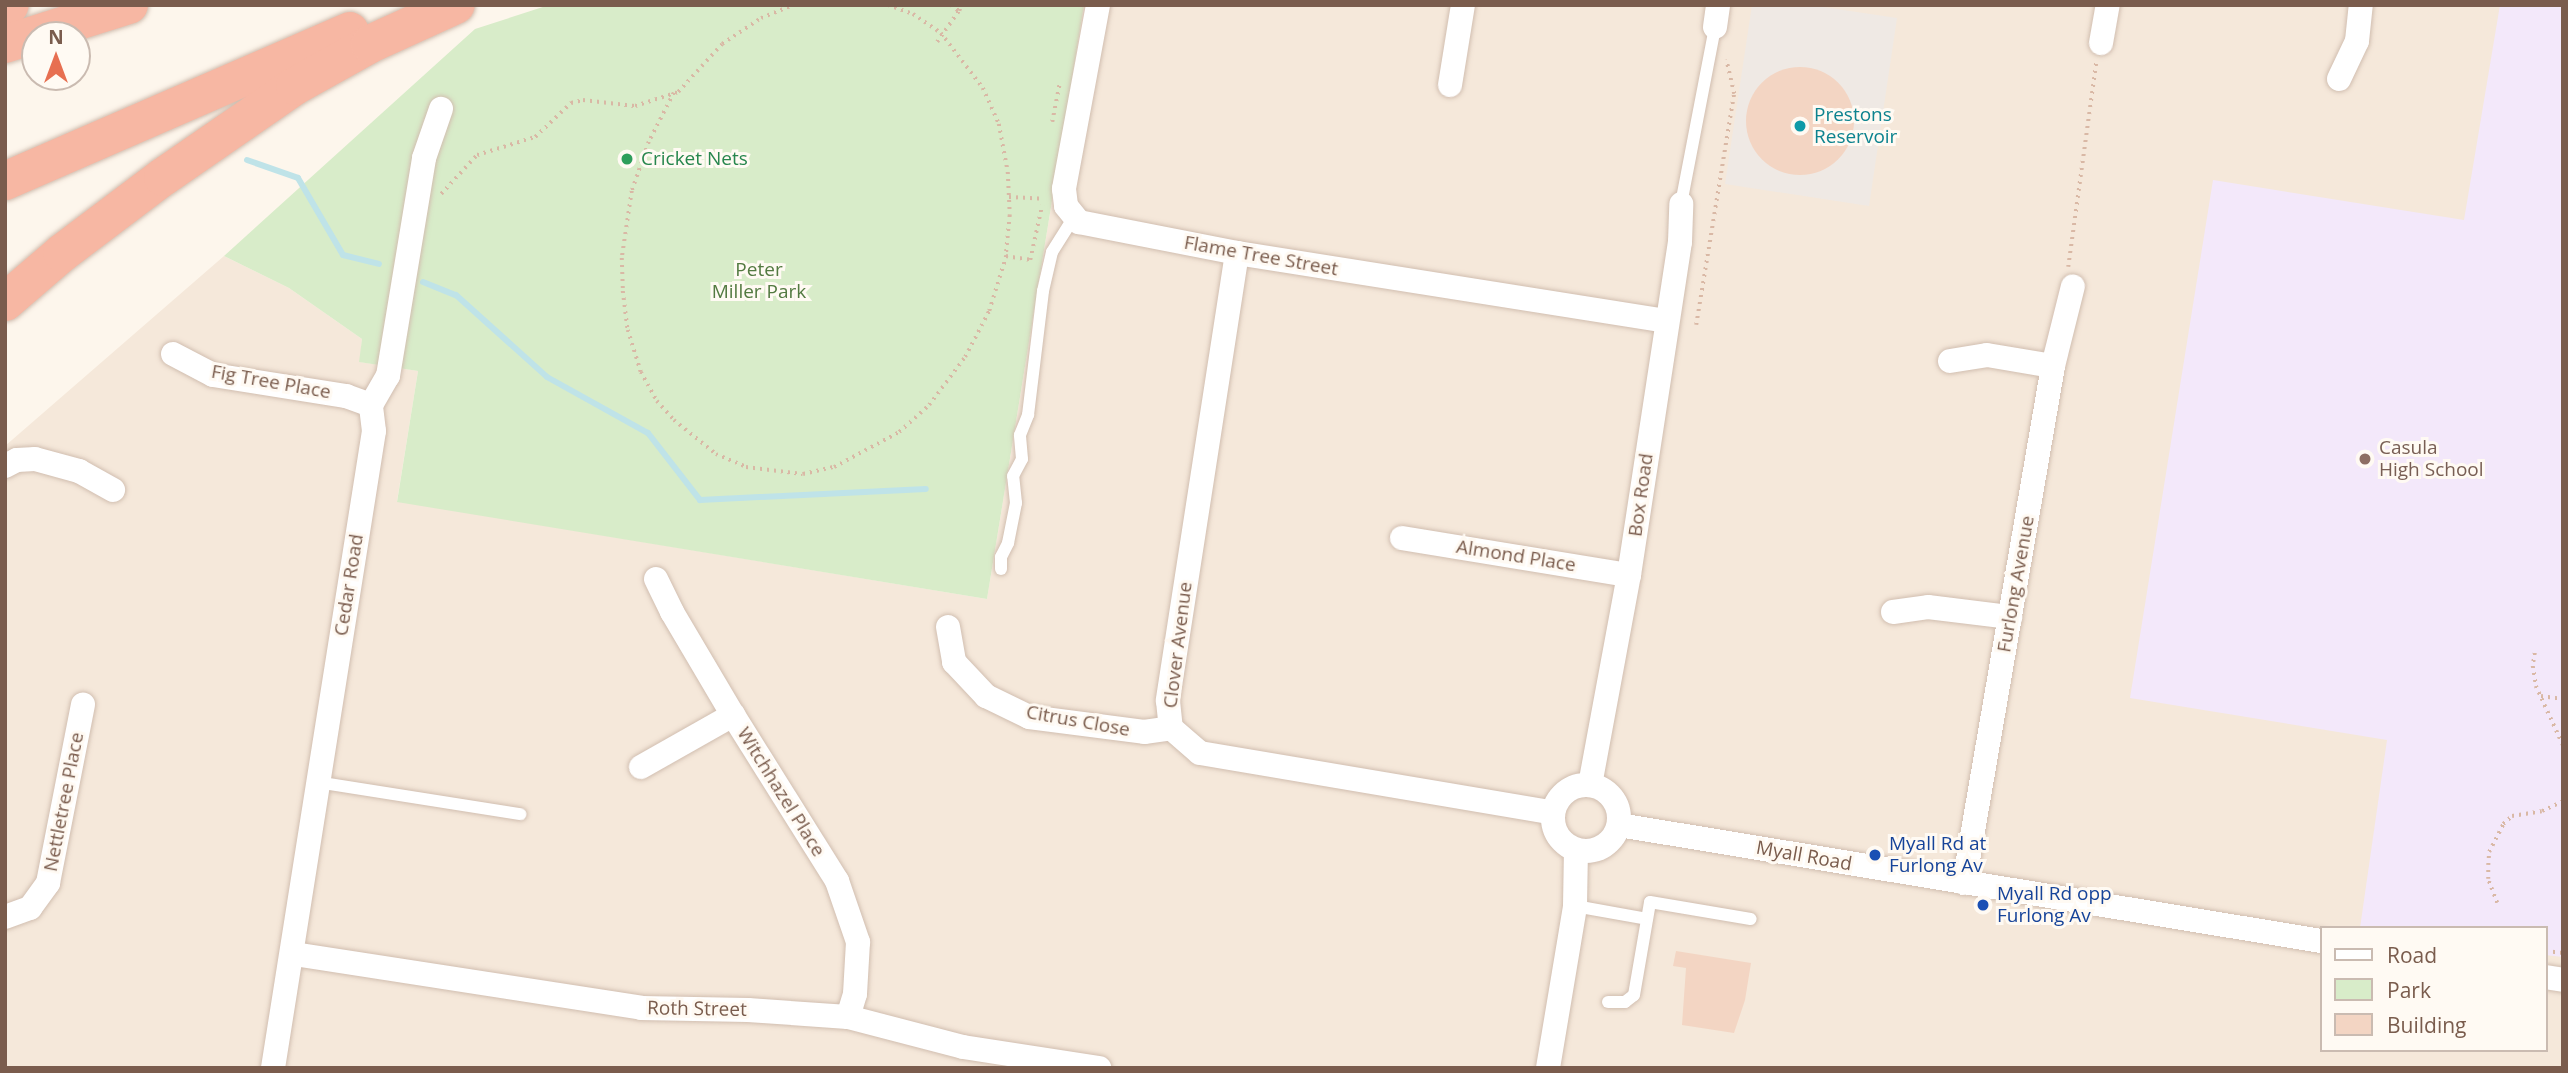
<!DOCTYPE html>
<html>
<head>
<meta charset="utf-8">
<style>
	body { margin:0 }
	#map { position:relative; width:2568px; height:1073px; overflow:hidden; background:#fdf6ec; font-family:"Open Sans",sans-serif }
	div>[style] { position:absolute }
	.residential>* { inset:0; background:#f5e8da }
	.industrial>* { inset:0; background:#efe9e4 }
	.education>* { inset:0; background:#f3e8fa }
	.green>* { inset:0; background:#d8ecc9 }
	.stream>* { height:6px; margin:-3px; padding:0 3px; transform-origin:3px; border-radius:3px; background:#bfe3e8 }
	.building>* { inset:0; background:#f3d5c3 }
	.round { border-radius:50% }
	.path>* { height:3.5px; margin-top:-1.75px; transform-origin:0; background:repeating-linear-gradient(90deg,#d9b8a5 0 2px,transparent 0 7px) }
	.roads { filter:drop-shadow(0 0 2px #d1beb0) drop-shadow(0 0 2px #d1beb0) }
	.lane>* { height:12px; margin:-6px; padding:0 6px; transform-origin:6px; border-radius:6px; background:#fff }
	.street>* { height:24px; margin:-12px; padding:0 12px; transform-origin:12px; border-radius:12px; background:#fff }
	.street>.ring { margin:-12px; padding:0; box-sizing:content-box; background:none; border:24px solid #fff; border-radius:50% }
	.highway>* { height:38px; margin:-19px; padding:0 19px; transform-origin:19px; border-radius:19px; background:#f7b7a3 }
	.dots>* { width:19px; height:19px; translate:-50% -50%; box-sizing:border-box; border:4px solid #fffaf3; border-radius:50% }
	span { translate:-50% -50%; white-space:nowrap; text-align:center; line-height:1.15; -webkit-text-stroke:6px #fffaf3; paint-order:stroke }
	.culture-label { font-size:19px; color:#0d838f }
	.left { translate:0 -50%; text-align:left }
	.leisure-label { font-size:19px; color:#27864d }
	.street-label { font-size:19px; color:#7a5c4d }
	.park-label { font-size:19px; color:#537a41 }
	.education-label { font-size:19px; color:#785e54 }
	.transit-label { font-size:19px; color:#164399 }
	.frame { position:absolute; inset:0; border:7px solid #7a5c4d; pointer-events:none }
	.legend { position:absolute; left:2320px; top:926px; width:228px; height:126px; box-sizing:border-box; background:#fffaf3; border:2px solid #cabbb1; margin:0; padding:9px 12px; list-style:none; font-size:21px; color:#7a5c4d }
	.legend li { display:flex; align-items:center; gap:14px; height:35px }
	.legend b { width:35px; border:2px solid #cabbb1 }
	.north { position:absolute; left:21px; top:21px; width:70px; height:70px; box-sizing:border-box; background:#fffaf3; border:2px solid #cabbb1; border-radius:50%; rotate:0deg; font-size:19px; font-weight:700; line-height:28px; text-align:center; color:#7a5c4d }
	.north::after { content:''; display:block; margin:auto; width:24px; height:32px; background:#e76f51; clip-path:polygon(50% 0,100% 100%,50% 72%,0 100%) }
</style>
</head>
<body>
<div id="map">
	<div class="residential">
		<i style="clip-path:polygon(evenodd,1084px 5px,2563px 5px,2563px 1068px,5px 1068px,5px 446px,224px 256px,289px 288px,362px 339px,360px 362px,418px 371px,397px 501px,987px 599px,1084px 5px,2321px 928px,2545px 928px,2545px 1050px,2321px 1050px,2321px 928px)"></i>
	</div>
	<div class="industrial">
		<i style="clip-path:polygon(1752px 5px,1810px 5px,1897px 18px,1869px 206px,1725px 184px)"></i>
	</div>
	<div class="education">
		<i style="clip-path:polygon(2500px 5px,2563px 5px,2563px 957px,2545px 955px,2545px 928px,2360px 928px,2387px 740px,2130px 698px,2213px 180px,2464px 220px)"></i>
	</div>
	<div class="green">
		<i style="clip-path:polygon(549px 5px,1084px 5px,987px 599px,397px 502px,418px 371px,359px 362px,362px 339px,289px 288px,224px 256px,475px 29px)"></i>
	</div>
	<div class="stream">
		<i style="left:247px;top:160px;width:54px;rotate:19.4deg"></i>
		<i style="left:298px;top:178px;width:89px;rotate:59.7deg"></i>
		<i style="left:343px;top:255px;width:37px;rotate:14deg"></i>
		<i style="left:423px;top:282px;width:35px;rotate:22deg"></i>
		<i style="left:456px;top:295px;width:122px;rotate:42deg"></i>
		<i style="left:547px;top:377px;width:115px;rotate:29deg"></i>
		<i style="left:648px;top:433px;width:85px;rotate:52.2deg"></i>
		<i style="left:700px;top:500px;width:226px;rotate:-2.8deg"></i>
	</div>
	<div class="building">
		<i class="round" style="left:1746px;top:67px;width:108px;height:108px"></i>
		<i style="clip-path:polygon(1676px 951px,1751px 963px,1745px 1000px,1734px 1033px,1682px 1025px,1686px 968px,1673px 966px)"></i>
	</div>
	<div class="path">
		<i style="left:888px;top:5px;width:27px;rotate:20deg"></i>
		<i style="left:913px;top:14px;width:34px;rotate:34deg"></i>
		<i style="left:941px;top:33px;width:69px;rotate:52.6deg"></i>
		<i style="left:983px;top:88px;width:39px;rotate:66deg"></i>
		<i style="left:999px;top:124px;width:49px;rotate:79.4deg"></i>
		<i style="left:1008px;top:172px;width:43px;rotate:87.3deg"></i>
		<i style="left:1010px;top:215px;width:41px;rotate:95.6deg"></i>
		<i style="left:1006px;top:256px;width:24px;rotate:9deg"></i>
		<i style="left:1030px;top:260px;width:56px;rotate:-77.7deg"></i>
		<i style="left:951px;top:5px;width:10px;rotate:37deg"></i>
		<i style="left:959px;top:11px;width:6px;rotate:-72deg"></i>
		<i style="left:937px;top:42px;width:38px;rotate:-55deg"></i>
		<i style="left:674px;top:93px;width:55px;rotate:117deg"></i>
		<i style="left:649px;top:142px;width:52px;rotate:109.1deg"></i>
		<i style="left:632px;top:191px;width:68px;rotate:98.5deg"></i>
		<i style="left:622px;top:258px;width:33px;rotate:88deg"></i>
		<i style="left:623px;top:291px;width:39px;rotate:83deg"></i>
		<i style="left:628px;top:330px;width:44px;rotate:72.8deg"></i>
		<i style="left:641px;top:372px;width:33px;rotate:61deg"></i>
		<i style="left:657px;top:401px;width:25px;rotate:48deg"></i>
		<i style="left:674px;top:420px;width:54px;rotate:39deg"></i>
		<i style="left:716px;top:454px;width:33px;rotate:23deg"></i>
		<i style="left:746px;top:467px;width:57px;rotate:7deg"></i>
		<i style="left:803px;top:474px;width:32px;rotate:-13deg"></i>
		<i style="left:834px;top:467px;width:74px;rotate:-28.3deg"></i>
		<i style="left:899px;top:432px;width:40px;rotate:-42deg"></i>
		<i style="left:929px;top:405px;width:60px;rotate:-53.1deg"></i>
		<i style="left:965px;top:357px;width:52px;rotate:-62.4deg"></i>
		<i style="left:989px;top:311px;width:58px;rotate:-72.8deg"></i>
		<i style="left:1052px;top:122px;width:38px;rotate:-79deg"></i>
		<i style="left:441px;top:194px;width:53px;rotate:-47.3deg"></i>
		<i style="left:477px;top:155px;width:61px;rotate:-17.2deg"></i>
		<i style="left:535px;top:137px;width:50px;rotate:-43.4deg"></i>
		<i style="left:571px;top:103px;width:12px;rotate:-14deg"></i>
		<i style="left:583px;top:100px;width:52px;rotate:6.6deg"></i>
		<i style="left:635px;top:106px;width:45px;rotate:-18deg"></i>
		<i style="left:678px;top:92px;width:65px;rotate:-47.5deg"></i>
		<i style="left:722px;top:44px;width:47px;rotate:-33.7deg"></i>
		<i style="left:761px;top:18px;width:35px;rotate:-22deg"></i>
		<i style="left:1009px;top:197px;width:34px;rotate:3deg"></i>
		<i style="left:2068px;top:267px;width:206px;rotate:-82.2deg"></i>
		<i style="left:1696px;top:325px;width:234px;rotate:-80.7deg"></i>
		<i style="left:1734px;top:94px;width:35px;rotate:-103deg"></i>
		<i style="left:2535px;top:653px;width:13px;rotate:99deg"></i>
		<i style="left:2533px;top:666px;width:20px;rotate:81deg"></i>
		<i style="left:2536px;top:686px;width:65px;rotate:65.4deg"></i>
		<i style="left:2541px;top:696px;width:22px;rotate:8deg"></i>
		<i style="left:2497px;top:903px;width:26px;rotate:-111deg"></i>
		<i style="left:2488px;top:879px;width:14px;rotate:-90deg"></i>
		<i style="left:2488px;top:865px;width:13px;rotate:-86deg"></i>
		<i style="left:2489px;top:852px;width:31px;rotate:-63deg"></i>
		<i style="left:2503px;top:824px;width:12px;rotate:-42deg"></i>
		<i style="left:2512px;top:816px;width:30px;rotate:-9deg"></i>
		<i style="left:2542px;top:811px;width:23px;rotate:-25deg"></i>
		<i style="left:2546px;top:951px;width:17px;rotate:7deg"></i>
	</div>
	<div class="roads">
		<div class="lane">
			<i style="left:1681px;top:204px;width:180px;rotate:-79.1deg"></i>
			<i style="left:1001px;top:569px;width:12px;rotate:-90deg"></i>
			<i style="left:1001px;top:557px;width:16px;rotate:-63deg"></i>
			<i style="left:1008px;top:543px;width:41px;rotate:-78.7deg"></i>
			<i style="left:1016px;top:503px;width:27px;rotate:-96deg"></i>
			<i style="left:1013px;top:476px;width:19px;rotate:-62deg"></i>
			<i style="left:1022px;top:459px;width:24px;rotate:-95deg"></i>
			<i style="left:1020px;top:435px;width:22px;rotate:-68deg"></i>
			<i style="left:1028px;top:415px;width:125px;rotate:-83.1deg"></i>
			<i style="left:1043px;top:291px;width:40px;rotate:-77deg"></i>
			<i style="left:1052px;top:252px;width:41px;rotate:-57.8deg"></i>
			<i style="left:317px;top:782px;width:206px;rotate:9deg"></i>
			<i style="left:1575px;top:906px;width:73px;rotate:10.2deg"></i>
			<i style="left:1608px;top:1002px;width:17px"></i>
			<i style="left:1625px;top:1002px;width:11px;rotate:-38deg"></i>
			<i style="left:1634px;top:995px;width:94px;rotate:-80.2deg"></i>
			<i style="left:1650px;top:902px;width:102px;rotate:9.6deg"></i>
		</div>
		<div class="street">
			<i style="left:1098px;top:5px;width:187px;rotate:100.5deg"></i>
			<i style="left:1064px;top:189px;width:17px;rotate:83deg"></i>
			<i style="left:1066px;top:206px;width:21px;rotate:51deg"></i>
			<i style="left:1079px;top:222px;width:161px;rotate:11.1deg"></i>
			<i style="left:1237px;top:253px;width:434px;rotate:9deg"></i>
			<i style="left:1715px;top:27px;width:22px;rotate:-82deg"></i>
			<i style="left:2101px;top:43px;width:39px;rotate:-80deg"></i>
			<i style="left:2339px;top:79px;width:42px;rotate:-64.7deg"></i>
			<i style="left:2357px;top:41px;width:36px;rotate:-84deg"></i>
			<i style="left:1450px;top:85px;width:81px;rotate:-80.8deg"></i>
			<i style="left:1237px;top:253px;width:453px;rotate:98.8deg"></i>
			<i style="left:1168px;top:701px;width:27px;rotate:84deg"></i>
			<i style="left:1171px;top:728px;width:38px;rotate:41deg"></i>
			<i style="left:1200px;top:753px;width:358px;rotate:9.6deg"></i>
			<i style="left:173px;top:354px;width:45px;rotate:27.7deg"></i>
			<i style="left:213px;top:375px;width:135px;rotate:9deg"></i>
			<i style="left:346px;top:396px;width:27px;rotate:20deg"></i>
			<i style="left:1950px;top:361px;width:37px;rotate:-9deg"></i>
			<i style="left:1987px;top:355px;width:67px;rotate:9.5deg"></i>
			<i style="left:5px;top:466px;width:13px;rotate:-27deg"></i>
			<i style="left:17px;top:460px;width:18px;rotate:-3deg"></i>
			<i style="left:35px;top:459px;width:46px;rotate:15.3deg"></i>
			<i style="left:79px;top:471px;width:39px;rotate:29deg"></i>
			<i style="left:1402px;top:538px;width:230px;rotate:9.3deg"></i>
			<i style="left:656px;top:579px;width:37px;rotate:64deg"></i>
			<i style="left:672px;top:612px;width:120px;rotate:59.4deg"></i>
			<i style="left:733px;top:715px;width:196px;rotate:57.9deg"></i>
			<i style="left:837px;top:881px;width:65px;rotate:71deg"></i>
			<i style="left:858px;top:942px;width:52px;rotate:93.3deg"></i>
			<i style="left:855px;top:994px;width:24px;rotate:107deg"></i>
			<i style="left:1893px;top:612px;width:35px;rotate:-8deg"></i>
			<i style="left:1928px;top:607px;width:83px;rotate:7deg"></i>
			<i style="left:948px;top:627px;width:36px;rotate:80deg"></i>
			<i style="left:954px;top:662px;width:47px;rotate:46.7deg"></i>
			<i style="left:986px;top:696px;width:48px;rotate:26deg"></i>
			<i style="left:1029px;top:717px;width:116px;rotate:7.4deg"></i>
			<i style="left:1144px;top:732px;width:27px;rotate:-8deg"></i>
			<i style="left:641px;top:767px;width:106px;rotate:-29.5deg"></i>
			<i class="ring" style="left:1553px;top:785px;width:42px;height:42px"></i>
			<i style="left:1590px;top:785px;width:214px;rotate:-79.5deg"></i>
			<i style="left:1629px;top:575px;width:337px;rotate:-81.3deg"></i>
			<i style="left:1680px;top:242px;width:38px;rotate:-88deg"></i>
			<i style="left:1619px;top:825px;width:712px;rotate:9.38deg"></i>
			<i style="left:1964px;top:883px;width:525px;rotate:-80.23deg"></i>
			<i style="left:2053px;top:366px;width:82px;rotate:-76deg"></i>
			<i style="left:5px;top:917px;width:27px;rotate:-20deg"></i>
			<i style="left:30px;top:908px;width:31px;rotate:-54deg"></i>
			<i style="left:48px;top:883px;width:182px;rotate:-78.9deg"></i>
			<i style="left:294px;top:954px;width:351px;rotate:8.8deg"></i>
			<i style="left:641px;top:1008px;width:107px;rotate:1.1deg"></i>
			<i style="left:748px;top:1010px;width:100px;rotate:4deg"></i>
			<i style="left:848px;top:1017px;width:119px;rotate:14.6deg"></i>
			<i style="left:963px;top:1047px;width:138px;rotate:8.8deg"></i>
			<i style="left:2545px;top:977px;width:18px;rotate:9deg"></i>
			<i style="left:273px;top:1068px;width:645px;rotate:-80.99deg"></i>
			<i style="left:374px;top:431px;width:26px;rotate:-97deg"></i>
			<i style="left:371px;top:405px;width:34px;rotate:-60deg"></i>
			<i style="left:388px;top:376px;width:221px;rotate:-80.6deg"></i>
			<i style="left:424px;top:158px;width:52px;rotate:-70.9deg"></i>
			<i style="left:1548px;top:1068px;width:164px;rotate:-80.5deg"></i>
			<i style="left:1575px;top:906px;width:56px;rotate:-89deg"></i>
		</div>
		<div class="highway">
			<i style="left:5px;top:7px;width:5px;rotate:-22deg"></i>
			<i style="left:5px;top:44px;width:130px;rotate:-17.5deg"></i>
			<i style="left:5px;top:181px;width:376px;rotate:-23.5deg"></i>
			<i style="left:5px;top:302px;width:75px;rotate:-40.7deg"></i>
			<i style="left:62px;top:253px;width:126px;rotate:-37deg"></i>
			<i style="left:163px;top:177px;width:160px;rotate:-34.6deg"></i>
			<i style="left:295px;top:86px;width:86px;rotate:-29.2deg"></i>
			<i style="left:370px;top:44px;width:94px;rotate:-24.4deg"></i>
		</div>
	</div>
	<div class="dots">
		<i style="left:1800px;top:126px;background:#0f9aa8"></i>
		<i style="left:627px;top:159px;background:#2e9e5b"></i>
		<i style="left:2365px;top:459px;background:#8d6e63"></i>
		<i style="left:1875px;top:855px;background:#1a4fb4"></i>
		<i style="left:1983px;top:905px;background:#1a4fb4"></i>
	</div>
	<div class="culture-label">
		<span class="left" style="left:1814px;top:126px">Prestons<br>Reservoir</span>
	</div>
	<div class="leisure-label">
		<span class="left" style="left:641px;top:159px">Cricket Nets</span>
	</div>
	<div class="street-label">
		<span style="left:1261px;top:256px;rotate:10deg">Flame Tree Street</span>
		<span style="left:271px;top:382px;rotate:10deg">Fig Tree Place</span>
		<span style="left:1641px;top:495px;rotate:-82deg">Box Road</span>
		<span style="left:1516px;top:556px;rotate:9deg">Almond Place</span>
		<span style="left:2016px;top:584px;rotate:-80deg">Furlong Avenue</span>
		<span style="left:349px;top:585px;rotate:-81deg">Cedar Road</span>
		<span style="left:1178px;top:645px;rotate:-83deg">Clover Avenue</span>
		<span style="left:1078px;top:721px;rotate:10deg">Citrus Close</span>
		<span style="left:781px;top:792px;rotate:58deg">Witchhazel Place</span>
		<span style="left:64px;top:802px;rotate:-79deg">Nettletree Place</span>
		<span style="left:1804px;top:856px;rotate:10deg">Myall Road</span>
		<span style="left:697px;top:1009px;rotate:1deg">Roth Street</span>
	</div>
	<div class="park-label">
		<span style="left:759px;top:281px">Peter<br>Miller Park</span>
	</div>
	<div class="education-label">
		<span class="left" style="left:2379px;top:459px">Casula<br>High School</span>
	</div>
	<div class="transit-label">
		<span class="left" style="left:1889px;top:855px">Myall Rd at<br>Furlong Av</span>
		<span class="left" style="left:1997px;top:905px">Myall Rd opp<br>Furlong Av</span>
	</div>
	<div class="frame"></div>
	<ul class="legend">
	<li><b style="height:9px;background:#fff"></b>Road</li>
	<li><b style="height:19px;background:#d8ecc9"></b>Park</li>
	<li><b style="height:19px;background:#f3d5c3"></b>Building</li>
	</ul>
	<div class="north">N</div>
</div>
</body>
</html>
